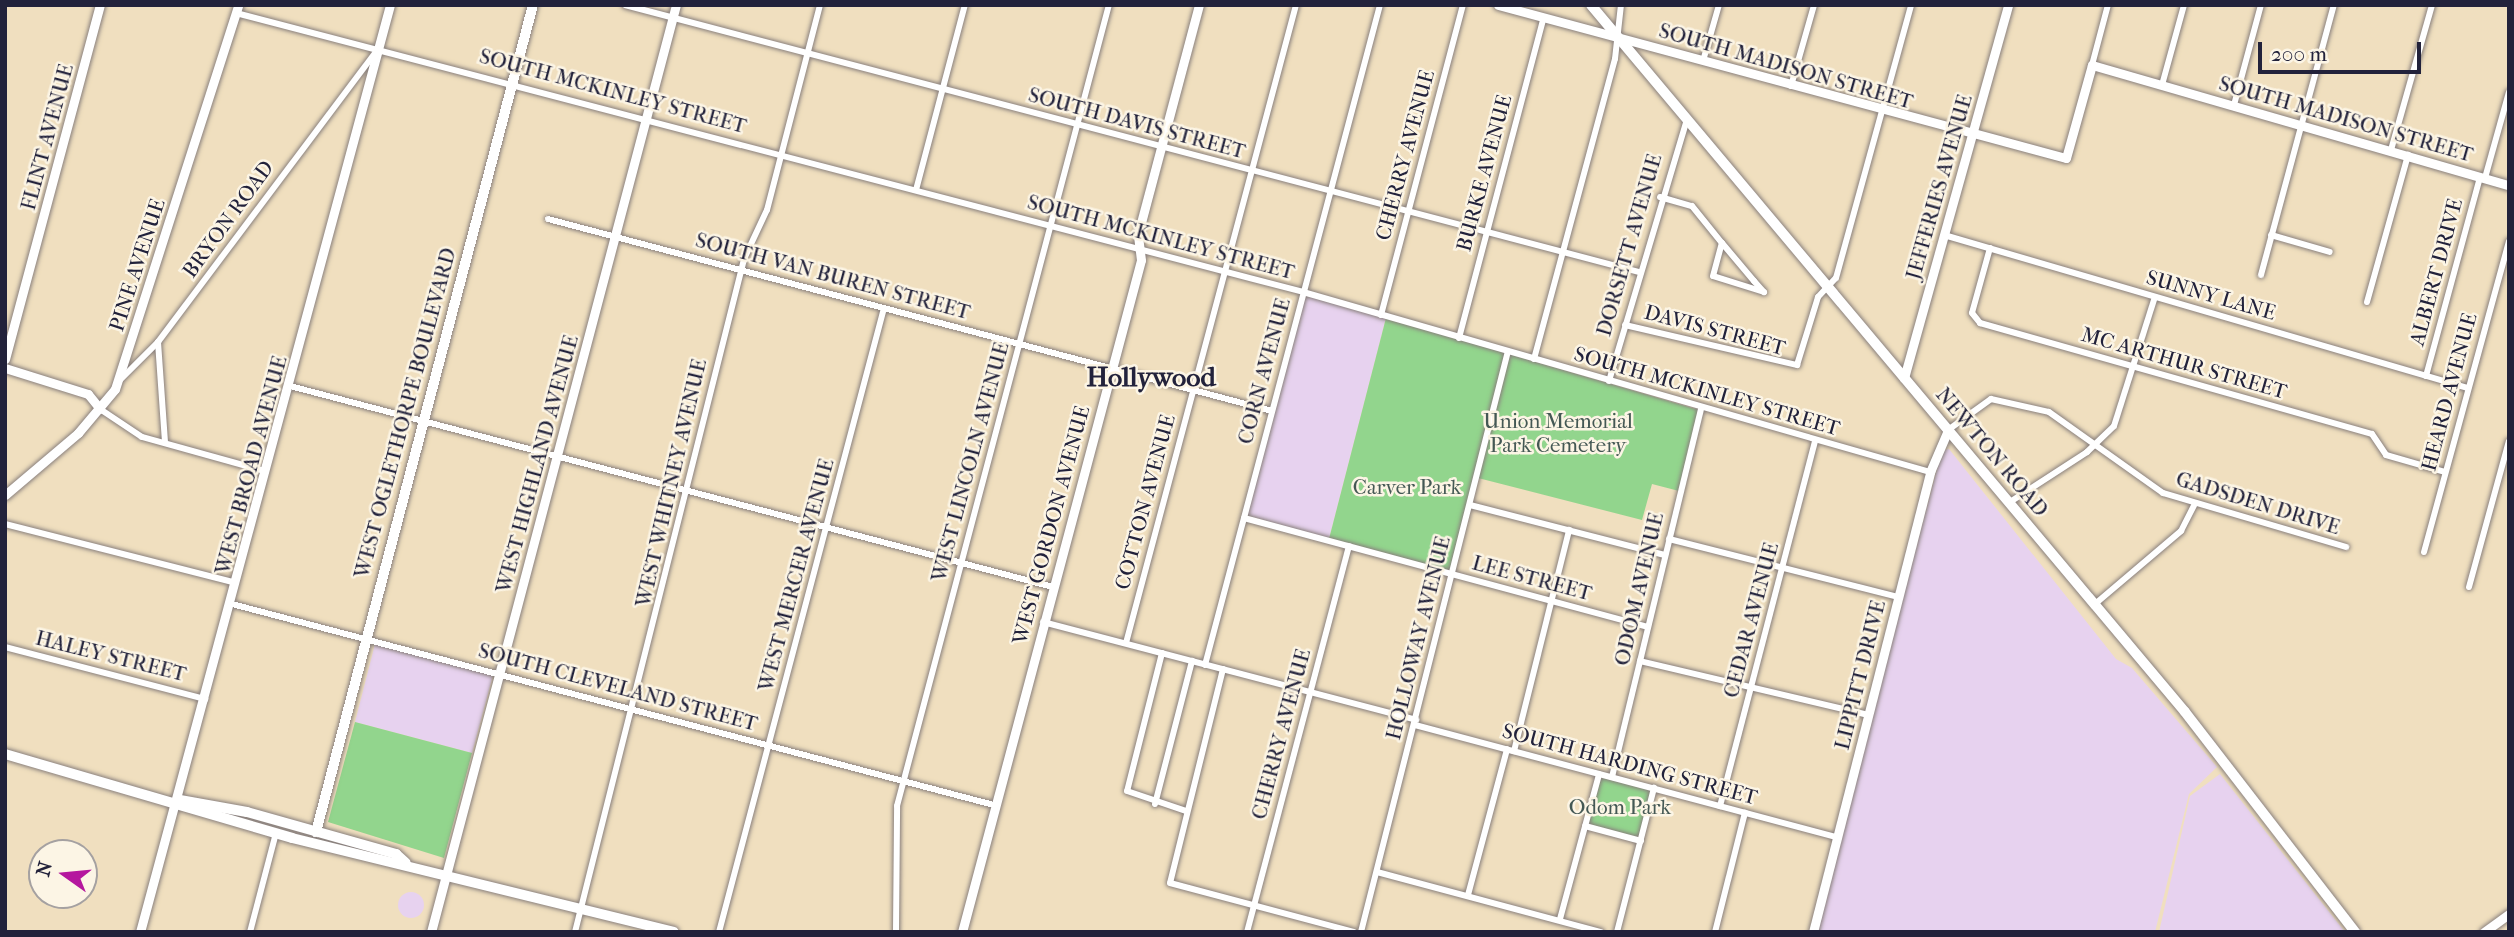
<!DOCTYPE html>
<html>
<head>
<meta charset="utf-8">
<style>
	body { margin:0 }
	#map { position:relative; width:2514px; height:937px; overflow:hidden; background:#f0dfbf; font-family:"IM FELL French Canon",serif }
	div>[style] { position:absolute }
	.built>* { inset:0; background:#e7d2ef }
	.round { border-radius:50% }
	.green>* { inset:0; background:#92d58d }
	.roads { filter:drop-shadow(0 0 2px #89807d) drop-shadow(0 0 2px #89807d) }
	.street>* { height:6px; margin:-3px; padding:0 3px; transform-origin:3px; border-radius:3px; background:#fff }
	.secondary>* { height:9px; margin:-4.5px; padding:0 4.5px; transform-origin:4.5px; border-radius:4.5px; background:#fff }
	.primary>* { height:10px; margin:-5px; padding:0 5px; transform-origin:5px; border-radius:5px; background:#fff }
	span { translate:-50% -50%; white-space:nowrap; text-align:center; line-height:1.15; -webkit-text-stroke:5px #fcf5e5; paint-order:stroke }
	.street-label { font-size:21px; color:#22223b }
	.park-label { font-size:21px; color:#445854 }
	.district-label { font-size:28px; color:#22223b; font-weight:700 }
	.frame { position:absolute; inset:0; border:7px solid #22223b; pointer-events:none }
	.north { position:absolute; left:28px; top:839px; width:70px; height:70px; box-sizing:border-box; background:#fcf5e5; border:2px solid #a5a1a1; border-radius:50%; rotate:285deg; font-size:19px; font-weight:700; line-height:28px; text-align:center; color:#22223b }
	.north::after { content:''; display:block; margin:auto; width:24px; height:32px; background:#b5179e; clip-path:polygon(50% 0,100% 100%,50% 72%,0 100%) }
	.scale { position:absolute; left:2258px; top:42px; width:163px; height:32px; box-sizing:border-box; border:4px solid #22223b; border-top:0; padding-left:9px; font-size:21px; line-height:24px; white-space:nowrap; color:#22223b; -webkit-text-stroke:5px #fcf5e5; paint-order:stroke }
</style>
</head>
<body>
<div id="map">
	<div class="built">
		<i style="clip-path:polygon(1305px 295px,1386px 318px,1329px 539px,1246px 515px)"></i>
		<i style="clip-path:polygon(1949px 449px,2116px 659px,2132px 668px,2217px 767px,2189px 794px,2155px 932px,1813px 932px,1942px 451px)"></i>
		<i style="clip-path:polygon(375px 644px,493px 675px,472px 753px,355px 722px)"></i>
		<i style="clip-path:polygon(2220px 774px,2345px 932px,2159px 932px,2190px 796px)"></i>
		<i class="round" style="left:398px;top:892px;width:26px;height:26px"></i>
	</div>
	<div class="green">
		<i style="clip-path:polygon(1386px 318px,1506px 353px,1451px 572px,1329px 539px)"></i>
		<i style="clip-path:polygon(1509px 354px,1699px 410px,1679px 491px,1652px 484px,1642px 520px,1478px 478px)"></i>
		<i style="clip-path:polygon(355px 722px,472px 753px,444px 858px,328px 822px)"></i>
		<i style="clip-path:polygon(1600px 775px,1653px 789px,1640px 840px,1586px 826px)"></i>
	</div>
	<div class="roads">
		<div class="street">
			<i style="left:625px;top:5px;width:1049px;rotate:14.75deg"></i>
			<i style="left:236px;top:13px;width:1103px;rotate:14.65deg"></i>
			<i style="left:1303px;top:292px;width:652px;rotate:16.02deg"></i>
			<i style="left:1703px;top:61px;width:58px;rotate:-74.1deg"></i>
			<i style="left:2092px;top:65px;width:62px;rotate:-75.1deg"></i>
			<i style="left:2162px;top:85px;width:83px;rotate:-74.6deg"></i>
			<i style="left:1791px;top:86px;width:84px;rotate:-74.1deg"></i>
			<i style="left:2234px;top:105px;width:104px;rotate:-74.9deg"></i>
			<i style="left:2391px;top:150px;width:151px;rotate:-74.2deg"></i>
			<i style="left:2485px;top:178px;width:89px;rotate:-74.4deg"></i>
			<i style="left:916px;top:190px;width:191px;rotate:-75.2deg"></i>
			<i style="left:1660px;top:197px;width:33px;rotate:16deg"></i>
			<i style="left:1692px;top:206px;width:48px;rotate:51deg"></i>
			<i style="left:548px;top:219px;width:749px;rotate:14.85deg"></i>
			<i style="left:1944px;top:235px;width:546px;rotate:16.28deg"></i>
			<i style="left:2271px;top:235px;width:61px;rotate:16.1deg"></i>
			<i style="left:1722px;top:243px;width:50px;rotate:49.9deg"></i>
			<i style="left:1754px;top:281px;width:15px;rotate:48deg"></i>
			<i style="left:1764px;top:292px;width:53px;rotate:-162.6deg"></i>
			<i style="left:1713px;top:276px;width:34px;rotate:-75deg"></i>
			<i style="left:1990px;top:248px;width:67px;rotate:105.5deg"></i>
			<i style="left:1972px;top:313px;width:13px;rotate:51deg"></i>
			<i style="left:1980px;top:323px;width:407px;rotate:15.8deg"></i>
			<i style="left:2372px;top:434px;width:25px;rotate:56deg"></i>
			<i style="left:2386px;top:455px;width:61px;rotate:16.1deg"></i>
			<i style="left:2261px;top:275px;width:280px;rotate:-74.9deg"></i>
			<i style="left:2367px;top:302px;width:153px;rotate:-74.4deg"></i>
			<i style="left:1381px;top:315px;width:321px;rotate:-75.2deg"></i>
			<i style="left:1625px;top:325px;width:177px;rotate:13.1deg"></i>
			<i style="left:1797px;top:365px;width:71px;rotate:-72.8deg"></i>
			<i style="left:1818px;top:297px;width:26px;rotate:-47deg"></i>
			<i style="left:1836px;top:278px;width:283px;rotate:-74.6deg"></i>
			<i style="left:1459px;top:338px;width:332px;rotate:-75.2deg"></i>
			<i style="left:158px;top:342px;width:101px;rotate:86deg"></i>
			<i style="left:1534px;top:359px;width:311px;rotate:-74.9deg"></i>
			<i style="left:1615px;top:59px;width:54px;rotate:-83.7deg"></i>
			<i style="left:2426px;top:376px;width:206px;rotate:-74.8deg"></i>
			<i style="left:120px;top:380px;width:54px;rotate:-45deg"></i>
			<i style="left:158px;top:342px;width:365px;rotate:-53.1deg"></i>
			<i style="left:1609px;top:381px;width:273px;rotate:-73.4deg"></i>
			<i style="left:290px;top:386px;width:789px;rotate:14.76deg"></i>
			<i style="left:100px;top:409px;width:50px;rotate:33.7deg"></i>
			<i style="left:142px;top:437px;width:128px;rotate:15.5deg"></i>
			<i style="left:1948px;top:430px;width:53px;rotate:-35.8deg"></i>
			<i style="left:1991px;top:399px;width:59px;rotate:12.6deg"></i>
			<i style="left:2049px;top:412px;width:140px;rotate:35.4deg"></i>
			<i style="left:2163px;top:493px;width:191px;rotate:16.4deg"></i>
			<i style="left:2010px;top:502px;width:92px;rotate:-33deg"></i>
			<i style="left:2087px;top:452px;width:37px;rotate:-44deg"></i>
			<i style="left:2114px;top:426px;width:135px;rotate:-72.4deg"></i>
			<i style="left:1470px;top:505px;width:201px;rotate:14.4deg"></i>
			<i style="left:1244px;top:518px;width:418px;rotate:15.1deg"></i>
			<i style="left:5px;top:524px;width:238px;rotate:14.3deg"></i>
			<i style="left:1669px;top:539px;width:236px;rotate:14.2deg"></i>
			<i style="left:2424px;top:552px;width:322px;rotate:-74.7deg"></i>
			<i style="left:2469px;top:587px;width:151px;rotate:-74.7deg"></i>
			<i style="left:232px;top:604px;width:788px;rotate:14.78deg"></i>
			<i style="left:2095px;top:604px;width:113px;rotate:-40.3deg"></i>
			<i style="left:2181px;top:531px;width:29px;rotate:-63deg"></i>
			<i style="left:1043px;top:622px;width:386px;rotate:14.7deg"></i>
			<i style="left:1126px;top:643px;width:660px;rotate:-75.08deg"></i>
			<i style="left:5px;top:647px;width:207px;rotate:14.6deg"></i>
			<i style="left:1162px;top:653px;width:142px;rotate:104.2deg"></i>
			<i style="left:1127px;top:791px;width:62px;rotate:18.7deg"></i>
			<i style="left:1640px;top:661px;width:234px;rotate:13.3deg"></i>
			<i style="left:1205px;top:665px;width:683px;rotate:-75.15deg"></i>
			<i style="left:1223px;top:669px;width:220px;rotate:103.9deg"></i>
			<i style="left:1170px;top:883px;width:190px;rotate:14.9deg"></i>
			<i style="left:1415px;top:725px;width:437px;rotate:14.9deg"></i>
			<i style="left:1514px;top:751px;width:228px;rotate:-76deg"></i>
			<i style="left:1612px;top:777px;width:379px;rotate:-76.4deg"></i>
			<i style="left:1155px;top:804px;width:148px;rotate:-75.5deg"></i>
			<i style="left:1720px;top:806px;width:376px;rotate:-75.4deg"></i>
			<i style="left:1585px;top:826px;width:58px;rotate:15deg"></i>
			<i style="left:1377px;top:872px;width:232px;rotate:15deg"></i>
			<i style="left:1468px;top:895px;width:151px;rotate:-75deg"></i>
			<i style="left:1560px;top:919px;width:150px;rotate:-74.9deg"></i>
			<i style="left:250px;top:932px;width:102px;rotate:-75.3deg"></i>
			<i style="left:575px;top:932px;width:694px;rotate:-75.9deg"></i>
			<i style="left:744px;top:259px;width:54px;rotate:-64.9deg"></i>
			<i style="left:767px;top:210px;width:212px;rotate:-75.5deg"></i>
			<i style="left:719px;top:932px;width:645px;rotate:-75.19deg"></i>
			<i style="left:896px;top:932px;width:126px;rotate:-89.5deg"></i>
			<i style="left:897px;top:806px;width:829px;rotate:-75.18deg"></i>
			<i style="left:1247px;top:932px;width:399px;rotate:-75.2deg"></i>
			<i style="left:1361px;top:932px;width:599px;rotate:-75.8deg"></i>
			<i style="left:1617px;top:932px;width:149px;rotate:-75.6deg"></i>
			<i style="left:1715px;top:932px;width:123px;rotate:-75.9deg"></i>
		</div>
		<div class="secondary">
			<i style="left:1498px;top:5px;width:588px;rotate:15.08deg"></i>
			<i style="left:2066px;top:158px;width:97px;rotate:-74.4deg"></i>
			<i style="left:2092px;top:65px;width:434px;rotate:16.1deg"></i>
			<i style="left:5px;top:359px;width:367px;rotate:-75deg"></i>
			<i style="left:5px;top:368px;width:87px;rotate:17.4deg"></i>
			<i style="left:88px;top:394px;width:19px;rotate:51deg"></i>
			<i style="left:1904px;top:378px;width:387px;rotate:-74.4deg"></i>
			<i style="left:5px;top:495px;width:96px;rotate:-40.3deg"></i>
			<i style="left:78px;top:433px;width:57px;rotate:-49.9deg"></i>
			<i style="left:115px;top:389px;width:403px;rotate:-72.2deg"></i>
			<i style="left:140px;top:932px;width:960px;rotate:-74.91deg"></i>
			<i style="left:431px;top:932px;width:959px;rotate:-75.2deg"></i>
			<i style="left:962px;top:932px;width:695px;rotate:-75.08deg"></i>
			<i style="left:1141px;top:260px;width:26px;rotate:-97deg"></i>
			<i style="left:1138px;top:234px;width:237px;rotate:-75.1deg"></i>
			<i style="left:1813px;top:932px;width:475px;rotate:-75.7deg"></i>
			<i style="left:1930px;top:472px;width:46px;rotate:-66.8deg"></i>
			<i style="left:2484px;top:932px;width:31px;rotate:-36deg"></i>
		</div>
		<div class="primary">
			<i style="left:1591px;top:5px;width:923px;rotate:49.96deg"></i>
			<i style="left:2185px;top:712px;width:278px;rotate:52.3deg"></i>
			<i style="left:5px;top:754px;width:299px;rotate:16.3deg"></i>
			<i style="left:292px;top:838px;width:393px;rotate:13.8deg"></i>
			<i style="left:180px;top:800px;width:68px;rotate:10.2deg"></i>
			<i style="left:247px;top:812px;width:155px;rotate:15.7deg"></i>
			<i style="left:396px;top:854px;width:13px;rotate:42deg"></i>
			<i style="left:316px;top:832px;width:855px;rotate:-75.3deg"></i>
		</div>
	</div>
	<div class="street-label">
		<span style="left:1786px;top:66px;rotate:16deg">SOUTH MADISON STREET</span>
		<span style="left:613px;top:91px;rotate:15deg">SOUTH MCKINLEY STREET</span>
		<span style="left:2346px;top:119px;rotate:16deg">SOUTH MADISON STREET</span>
		<span style="left:1137px;top:123px;rotate:15deg">SOUTH DAVIS STREET</span>
		<span style="left:47px;top:137px;rotate:-75deg">FLINT AVENUE</span>
		<span style="left:1405px;top:155px;rotate:-75deg">CHERRY AVENUE</span>
		<span style="left:1484px;top:173px;rotate:-75deg">BURKE AVENUE</span>
		<span style="left:1939px;top:187px;rotate:-74deg">JEFFERIES AVENUE</span>
		<span style="left:228px;top:219px;rotate:-54deg">BRYON ROAD</span>
		<span style="left:1161px;top:237px;rotate:15deg">SOUTH MCKINLEY STREET</span>
		<span style="left:1629px;top:245px;rotate:-74deg">DORSETT AVENUE</span>
		<span style="left:137px;top:265px;rotate:-72deg">PINE AVENUE</span>
		<span style="left:2436px;top:272px;rotate:-75deg">ALBERT DRIVE</span>
		<span style="left:833px;top:276px;rotate:15deg">SOUTH VAN BUREN STREET</span>
		<span style="left:2211px;top:295px;rotate:16deg">SUNNY LANE</span>
		<span style="left:1715px;top:330px;rotate:15deg">DAVIS STREET</span>
		<span style="left:2184px;top:363px;rotate:16deg">MC ARTHUR STREET</span>
		<span style="left:1264px;top:371px;rotate:-75deg">CORN AVENUE</span>
		<span style="left:1707px;top:391px;rotate:16deg">SOUTH MCKINLEY STREET</span>
		<span style="left:2449px;top:392px;rotate:-75deg">HEARD AVENUE</span>
		<span style="left:405px;top:413px;rotate:-75deg">WEST OGLETHORPE BOULEVARD</span>
		<span style="left:1992px;top:452px;rotate:50deg">NEWTON ROAD</span>
		<span style="left:970px;top:462px;rotate:-75deg">WEST LINCOLN AVENUE</span>
		<span style="left:537px;top:464px;rotate:-75deg">WEST HIGHLAND AVENUE</span>
		<span style="left:251px;top:465px;rotate:-75deg">WEST BROAD AVENUE</span>
		<span style="left:671px;top:483px;rotate:-77deg">WEST WHITNEY AVENUE</span>
		<span style="left:1145px;top:502px;rotate:-75deg">COTTON AVENUE</span>
		<span style="left:2258px;top:503px;rotate:17deg">GADSDEN DRIVE</span>
		<span style="left:1051px;top:525px;rotate:-75deg">WEST GORDON AVENUE</span>
		<span style="left:796px;top:575px;rotate:-75deg">WEST MERCER AVENUE</span>
		<span style="left:1532px;top:578px;rotate:15deg">LEE STREET</span>
		<span style="left:1639px;top:589px;rotate:-77deg">ODOM AVENUE</span>
		<span style="left:1751px;top:620px;rotate:-75deg">CEDAR AVENUE</span>
		<span style="left:1418px;top:638px;rotate:-76deg">HOLLOWAY AVENUE</span>
		<span style="left:111px;top:656px;rotate:14deg">HALEY STREET</span>
		<span style="left:1860px;top:675px;rotate:-76deg">LIPPITT DRIVE</span>
		<span style="left:618px;top:687px;rotate:15deg">SOUTH CLEVELAND STREET</span>
		<span style="left:1281px;top:734px;rotate:-75deg">CHERRY AVENUE</span>
		<span style="left:1630px;top:764px;rotate:15deg">SOUTH HARDING STREET</span>
	</div>
	<div class="park-label">
		<span style="left:1558px;top:433px">Union Memorial<br>Park Cemetery</span>
		<span style="left:1407px;top:487px">Carver Park</span>
		<span style="left:1620px;top:807px">Odom Park</span>
	</div>
	<div class="district-label">
		<span style="left:1151px;top:377px">Hollywood</span>
	</div>
	<div class="frame"></div>
	<div class="north">N</div>
	<div class="scale">200 m</div>
</div>
</body>
</html>
